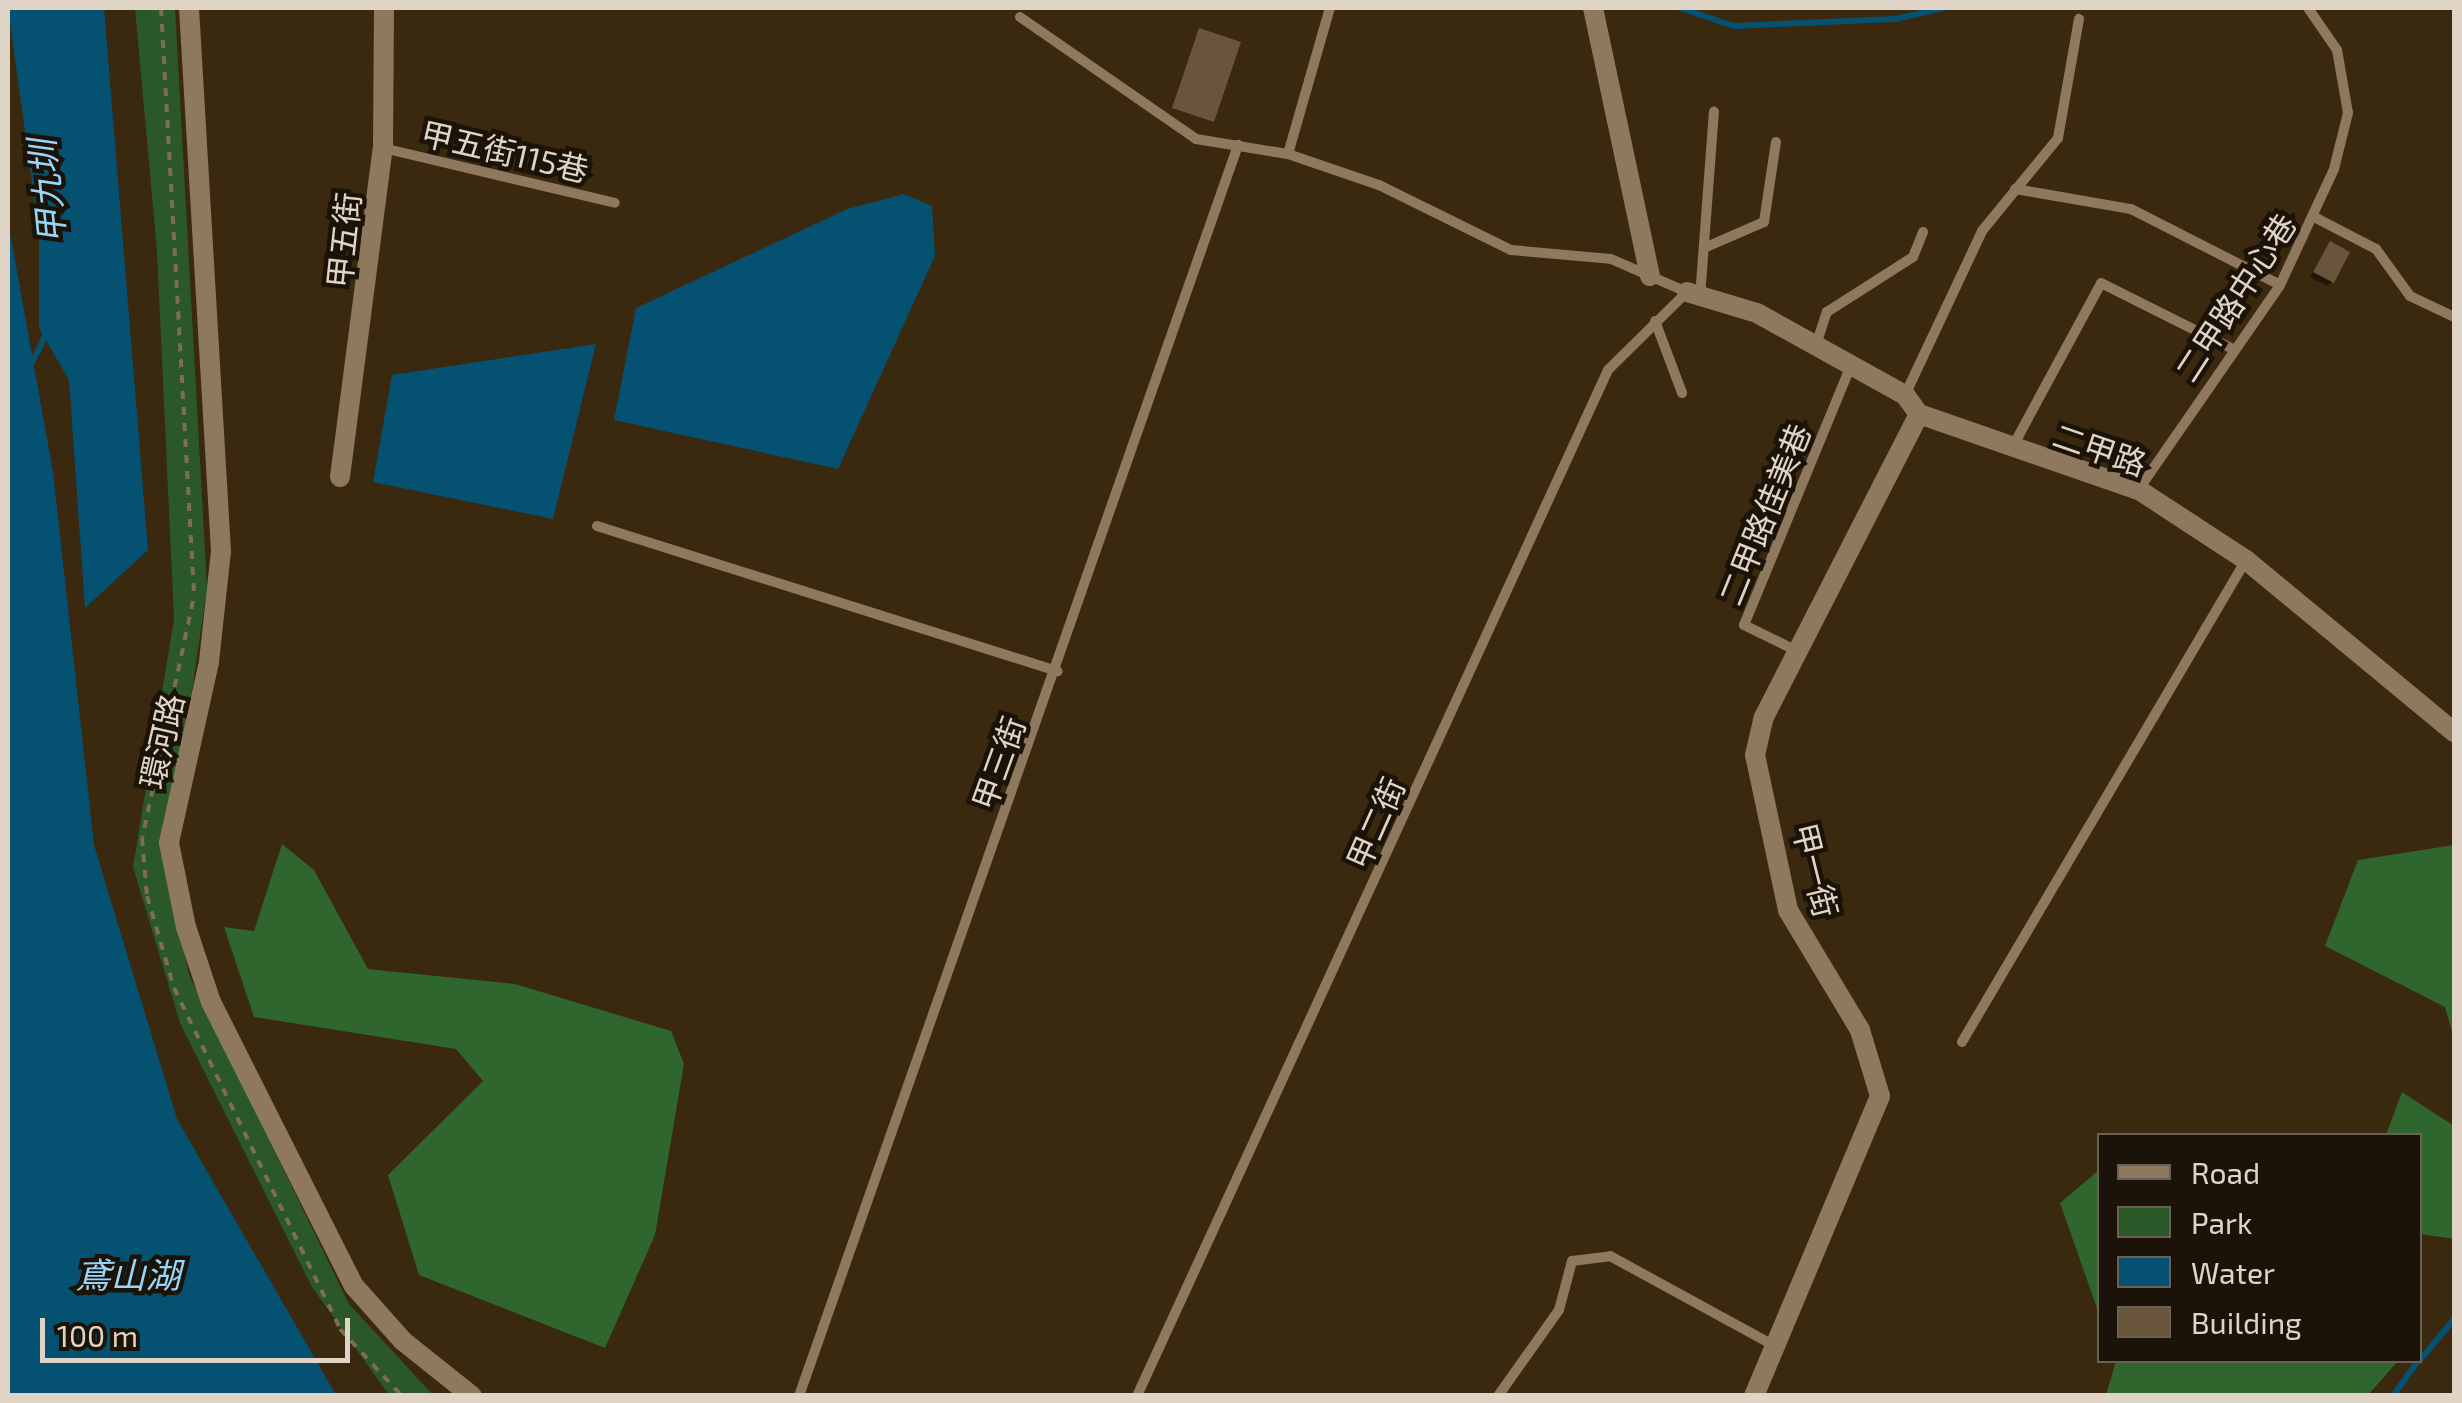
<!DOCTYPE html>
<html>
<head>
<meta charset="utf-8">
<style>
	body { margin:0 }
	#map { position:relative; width:2462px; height:1403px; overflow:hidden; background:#3a280f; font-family:"Exo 2","Noto Sans TC",sans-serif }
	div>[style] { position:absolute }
	.green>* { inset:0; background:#2b5829 }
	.forest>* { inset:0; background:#2f662d }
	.water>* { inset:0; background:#055172 }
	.shadow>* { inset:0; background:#0007 }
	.stream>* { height:6px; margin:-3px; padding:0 3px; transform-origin:3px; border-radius:3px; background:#055172 }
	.building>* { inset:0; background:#69553b }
	.path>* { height:4px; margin-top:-2px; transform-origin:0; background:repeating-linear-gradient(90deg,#7c6c58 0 8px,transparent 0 16px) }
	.lane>* { height:10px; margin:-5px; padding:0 5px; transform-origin:5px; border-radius:5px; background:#8e785e }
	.street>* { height:20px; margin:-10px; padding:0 10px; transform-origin:10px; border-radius:10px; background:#8e785e }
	span { translate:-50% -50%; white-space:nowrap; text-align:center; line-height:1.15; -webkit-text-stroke:9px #1b1308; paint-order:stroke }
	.street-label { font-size:32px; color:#e0d4c6 }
	.water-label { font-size:35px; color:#97d5fa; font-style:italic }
	.frame { position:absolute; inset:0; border:10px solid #e0d4c6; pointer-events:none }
	.legend { position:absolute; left:2097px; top:1133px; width:325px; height:230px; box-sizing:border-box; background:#1b1308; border:2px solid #6a6054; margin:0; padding:12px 18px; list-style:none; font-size:30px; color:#e0d4c6 }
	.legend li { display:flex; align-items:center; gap:20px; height:50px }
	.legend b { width:50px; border:2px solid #6a6054 }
	.scale { position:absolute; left:40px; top:1318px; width:310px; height:45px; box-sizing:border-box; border:5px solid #e0d4c6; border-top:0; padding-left:12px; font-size:30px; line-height:35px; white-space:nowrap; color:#e0d4c6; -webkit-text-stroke:8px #1b1308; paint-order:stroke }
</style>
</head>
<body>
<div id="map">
	<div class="green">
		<i style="clip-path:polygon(135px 8px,175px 8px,207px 588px,166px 868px,189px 975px,349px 1304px,433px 1395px,389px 1395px,312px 1287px,180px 1023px,133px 867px,174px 619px,157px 251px)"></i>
	</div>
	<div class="forest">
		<i style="clip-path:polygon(282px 844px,314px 870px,368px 969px,515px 984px,671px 1031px,684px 1064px,655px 1235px,605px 1348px,419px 1275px,388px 1175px,483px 1081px,456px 1049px,254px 1017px,224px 927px,254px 931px)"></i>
		<i style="clip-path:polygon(2454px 845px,2454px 1039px,2445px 1007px,2325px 946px,2358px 860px)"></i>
		<i style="clip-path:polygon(2402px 1092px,2454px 1126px,2454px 1239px,2420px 1234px,2420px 1136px,2386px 1135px)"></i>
		<i style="clip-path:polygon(2099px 1170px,2099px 1314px,2060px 1203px)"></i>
		<i style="clip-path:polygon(2116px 1361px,2116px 1360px,2398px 1361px,2368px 1395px,2106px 1395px)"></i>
	</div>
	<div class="water">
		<i style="clip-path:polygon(8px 8px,104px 8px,148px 550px,85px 608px,69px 380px,39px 328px,39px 233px)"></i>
		<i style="clip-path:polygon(904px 194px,932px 206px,935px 256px,838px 469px,614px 420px,636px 308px,847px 209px)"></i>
		<i style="clip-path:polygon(8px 221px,53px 472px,94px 845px,177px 1119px,336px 1395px,8px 1395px)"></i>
		<i style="clip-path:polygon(596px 344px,553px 519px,373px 482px,392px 375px)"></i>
	</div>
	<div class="shadow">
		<i style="clip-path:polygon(2330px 244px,2332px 282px,2327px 286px,2310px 277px)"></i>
	</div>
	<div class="stream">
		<i style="left:1680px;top:8px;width:57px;rotate:18.4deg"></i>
		<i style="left:1734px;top:26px;width:161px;rotate:-2.5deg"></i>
		<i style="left:1895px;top:19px;width:49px;rotate:-12.9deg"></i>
		<i style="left:29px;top:369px;width:43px;rotate:-64deg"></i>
		<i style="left:2420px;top:1360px;width:53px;rotate:-50.3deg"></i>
		<i style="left:2393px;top:1396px;width:44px;rotate:-54.2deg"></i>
	</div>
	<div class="building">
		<i style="clip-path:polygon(1199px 28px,1241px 42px,1214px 122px,1172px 108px)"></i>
		<i style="clip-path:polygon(2330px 241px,2350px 252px,2334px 283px,2313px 272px)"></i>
	</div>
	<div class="path">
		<i style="left:161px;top:8px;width:585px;rotate:86.77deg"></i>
		<i style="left:193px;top:601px;width:242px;rotate:102.1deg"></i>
		<i style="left:142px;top:838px;width:58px;rotate:85.1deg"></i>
		<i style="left:147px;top:896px;width:96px;rotate:73.6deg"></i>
		<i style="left:174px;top:988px;width:379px;rotate:64deg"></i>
		<i style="left:340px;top:1329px;width:91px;rotate:47.2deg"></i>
	</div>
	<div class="lane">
		<i style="left:1020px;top:17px;width:214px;rotate:34.7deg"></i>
		<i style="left:1196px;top:139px;width:93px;rotate:9.3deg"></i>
		<i style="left:1288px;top:154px;width:96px;rotate:18.8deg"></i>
		<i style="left:1379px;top:185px;width:147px;rotate:26.2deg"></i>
		<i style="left:1511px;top:250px;width:100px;rotate:5.1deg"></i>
		<i style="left:1611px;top:259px;width:83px;rotate:23.5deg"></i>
		<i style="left:1687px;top:292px;width:111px;rotate:135.4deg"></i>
		<i style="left:1608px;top:370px;width:1129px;rotate:114.66deg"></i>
		<i style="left:383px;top:148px;width:238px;rotate:13.3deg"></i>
		<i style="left:1288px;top:154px;width:152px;rotate:-74deg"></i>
		<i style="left:2015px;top:189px;width:118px;rotate:9.8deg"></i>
		<i style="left:2131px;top:209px;width:167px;rotate:27deg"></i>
		<i style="left:2316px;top:218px;width:68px;rotate:27.3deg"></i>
		<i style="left:2376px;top:249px;width:58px;rotate:54.1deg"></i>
		<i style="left:2410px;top:296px;width:49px;rotate:25.5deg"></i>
		<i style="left:1704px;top:248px;width:65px;rotate:-23.4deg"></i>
		<i style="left:1764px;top:222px;width:81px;rotate:-81.5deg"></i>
		<i style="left:1700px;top:297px;width:186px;rotate:-85.7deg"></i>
		<i style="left:1655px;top:321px;width:77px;rotate:69.4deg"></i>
		<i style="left:1816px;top:345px;width:35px;rotate:-72deg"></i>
		<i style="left:1827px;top:312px;width:102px;rotate:-32.6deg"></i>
		<i style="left:1913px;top:257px;width:27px;rotate:-68deg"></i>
		<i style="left:1905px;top:395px;width:181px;rotate:-64.8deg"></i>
		<i style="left:1982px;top:231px;width:120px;rotate:-50.7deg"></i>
		<i style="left:2058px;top:138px;width:121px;rotate:-80deg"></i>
		<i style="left:2013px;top:446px;width:185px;rotate:-61.6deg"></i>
		<i style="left:2101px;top:283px;width:148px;rotate:26.6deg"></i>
		<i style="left:2139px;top:489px;width:248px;rotate:-55.3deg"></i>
		<i style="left:2280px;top:285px;width:128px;rotate:-65deg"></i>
		<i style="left:2334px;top:169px;width:58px;rotate:-76deg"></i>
		<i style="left:2348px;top:113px;width:64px;rotate:-99.9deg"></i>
		<i style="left:2337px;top:50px;width:51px;rotate:-124.6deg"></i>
		<i style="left:597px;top:526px;width:483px;rotate:17.5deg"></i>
		<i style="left:1797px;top:651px;width:59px;rotate:-153.9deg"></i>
		<i style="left:1744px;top:625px;width:280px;rotate:-67.6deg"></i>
		<i style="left:1962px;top:1042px;width:559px;rotate:-59.49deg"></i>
		<i style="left:799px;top:1396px;width:1326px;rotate:-70.66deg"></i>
		<i style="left:1498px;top:1396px;width:105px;rotate:-54.7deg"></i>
		<i style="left:1559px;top:1310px;width:51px;rotate:-75.1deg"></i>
		<i style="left:1572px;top:1261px;width:38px;rotate:-7deg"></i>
		<i style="left:1610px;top:1256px;width:186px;rotate:28.6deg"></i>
	</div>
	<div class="street">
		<i style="left:189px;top:8px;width:544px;rotate:86.63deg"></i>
		<i style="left:221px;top:551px;width:112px;rotate:96.2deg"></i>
		<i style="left:209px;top:662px;width:185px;rotate:102.5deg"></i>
		<i style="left:169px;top:843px;width:86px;rotate:78.6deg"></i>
		<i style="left:186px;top:927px;width:79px;rotate:71.6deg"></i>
		<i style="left:211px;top:1002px;width:318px;rotate:63.3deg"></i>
		<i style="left:354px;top:1286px;width:74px;rotate:48.3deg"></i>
		<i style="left:403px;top:1341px;width:88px;rotate:38.6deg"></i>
		<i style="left:1593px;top:8px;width:274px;rotate:78deg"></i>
		<i style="left:1687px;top:292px;width:73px;rotate:16.7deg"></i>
		<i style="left:1757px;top:313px;width:169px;rotate:29deg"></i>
		<i style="left:1905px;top:395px;width:24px;rotate:54deg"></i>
		<i style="left:1919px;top:414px;width:233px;rotate:19.1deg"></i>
		<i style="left:2139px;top:490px;width:128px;rotate:33.2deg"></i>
		<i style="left:2246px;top:560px;width:270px;rotate:39.6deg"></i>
		<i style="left:340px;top:477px;width:332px;rotate:-82.6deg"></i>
		<i style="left:383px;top:148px;width:140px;rotate:-89.6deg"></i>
		<i style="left:1754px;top:1396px;width:325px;rotate:-67.2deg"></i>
		<i style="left:1880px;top:1096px;width:69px;rotate:-106.9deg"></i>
		<i style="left:1860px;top:1030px;width:140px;rotate:-121deg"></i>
		<i style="left:1788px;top:910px;width:158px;rotate:-102deg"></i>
		<i style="left:1755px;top:755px;width:39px;rotate:-77deg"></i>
		<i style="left:1764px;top:717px;width:340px;rotate:-62.9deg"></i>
	</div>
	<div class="street-label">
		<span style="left:505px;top:151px;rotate:13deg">甲五街115巷</span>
		<span style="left:343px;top:240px;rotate:-84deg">甲五街</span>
		<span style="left:2235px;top:297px;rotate:-57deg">二甲路中心巷</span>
		<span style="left:2100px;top:449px;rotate:19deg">二甲路</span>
		<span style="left:1764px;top:514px;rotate:-68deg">二甲路佳美巷</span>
		<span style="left:161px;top:741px;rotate:-77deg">環河路</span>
		<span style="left:998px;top:763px;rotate:-70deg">甲三街</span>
		<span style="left:1375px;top:823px;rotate:-66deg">甲二街</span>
		<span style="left:1816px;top:870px;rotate:76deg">甲一街</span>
	</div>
	<div class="water-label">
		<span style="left:46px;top:192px;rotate:-96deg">甲九圳</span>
		<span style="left:128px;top:1274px">鳶山湖</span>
	</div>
	<div class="frame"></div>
	<ul class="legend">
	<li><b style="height:12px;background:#8e785e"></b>Road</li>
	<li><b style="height:28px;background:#2b5829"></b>Park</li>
	<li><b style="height:28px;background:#055172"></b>Water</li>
	<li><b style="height:28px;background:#69553b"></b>Building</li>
	</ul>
	<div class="scale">100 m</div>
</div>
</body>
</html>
